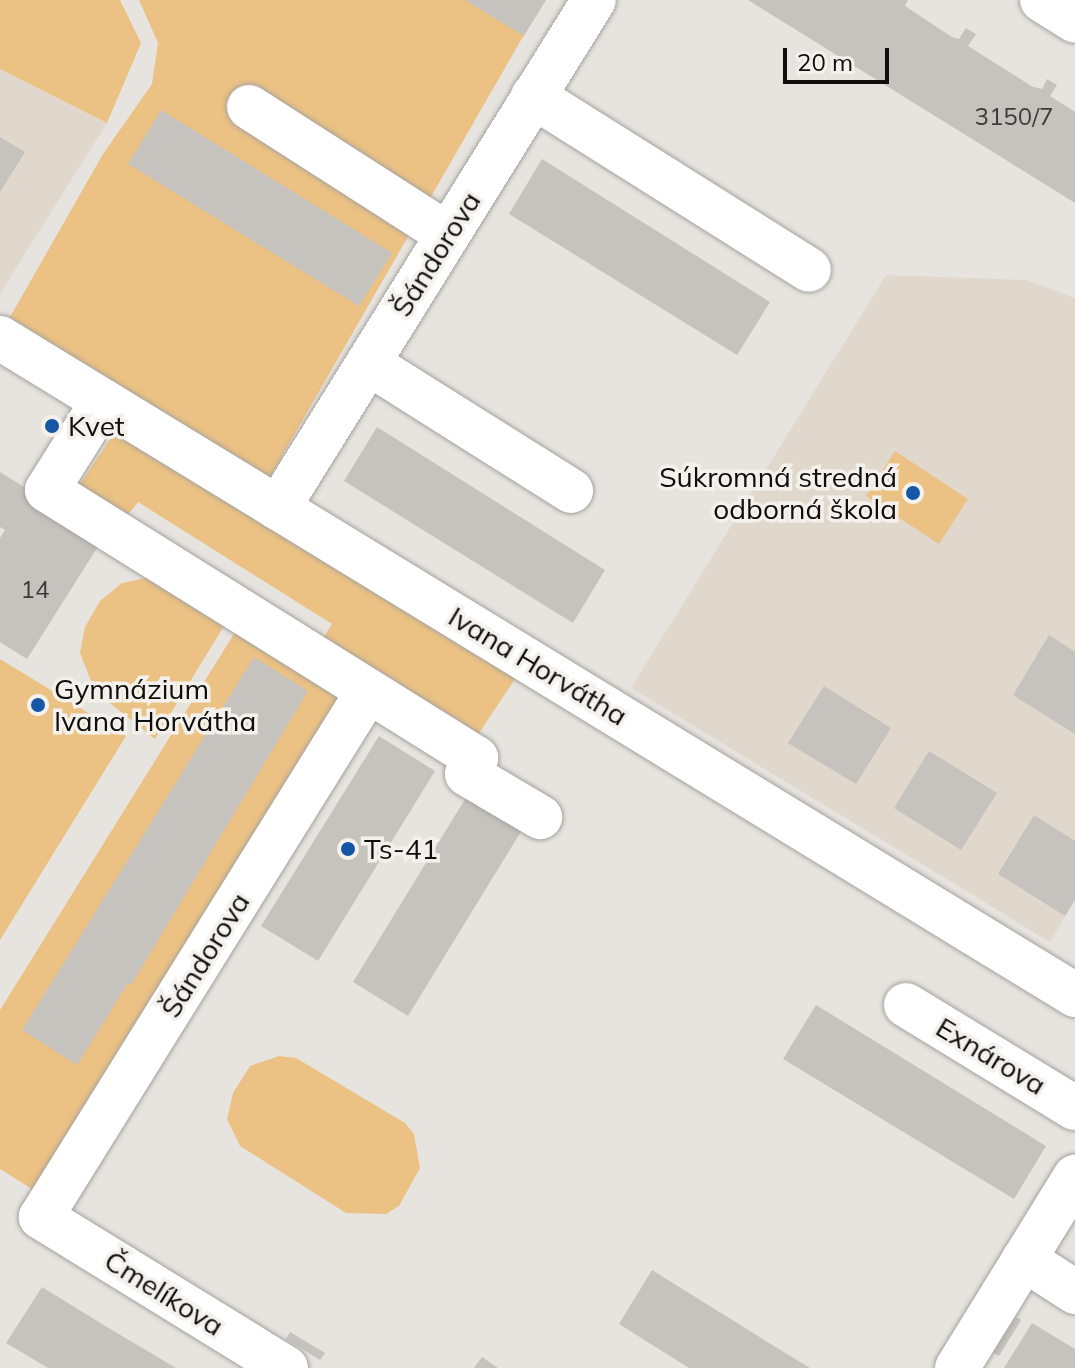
<!DOCTYPE html>
<html>
<head>
<meta charset="utf-8">
<style>
	body { margin:0 }
	#map { position:relative; width:1075px; height:1368px; overflow:hidden; background:#e7e4df; font-family:Mulish,sans-serif }
	div>[style] { position:absolute }
	.built>* { inset:0; background:#e0d8cd }
	.green>* { inset:0; background:#ebc184 }
	.building>* { inset:0; background:#c6c2be }
	.roads { filter:drop-shadow(0 0 2px #a5a29e) drop-shadow(0 0 2px #a5a29e) }
	.minor>* { height:44px; margin:-22px; padding:0 22px; transform-origin:22px; border-radius:22px; background:#fff }
	.dots>* { width:22px; height:22px; translate:-50% -50%; box-sizing:border-box; border:4px solid #f4f1ec; border-radius:50% }
	span { translate:-50% -50%; white-space:nowrap; text-align:center; line-height:1.15; -webkit-text-stroke:7px #f4f1ec; paint-order:stroke }
	.number-label { font-size:24px; color:#3d3b39 }
	.number-label span { -webkit-text-stroke-width:0 }
	.street-label { font-size:28px; color:#0f0e0d }
	.poi-label { font-size:28px; color:#0f0e0d }
	.left { translate:0 -50%; text-align:left }
	.right { translate:-100% -50%; text-align:right }
	.scale { position:absolute; left:783px; top:48px; width:106px; height:36px; box-sizing:border-box; border:4px solid #0f0e0d; border-top:0; padding-left:10px; font-size:24px; line-height:28px; white-space:nowrap; color:#0f0e0d; -webkit-text-stroke:6px #f4f1ec; paint-order:stroke }
</style>
</head>
<body>
<div id="map">
	<div class="built">
		<i style="clip-path:polygon(0 69px,107px 123px,0 294px)"></i>
		<i style="clip-path:polygon(886px 275px,1027px 280px,1075px 298px,1075px 900px,1050px 942px,631px 688px)"></i>
	</div>
	<div class="green">
		<i style="clip-path:polygon(0 0,120px 0,141px 43px,107px 123px,0 69px)"></i>
		<i style="clip-path:polygon(139px 0,544px 0,267px 482px,10px 317px,103px 154px,152px 84px,158px 43px)"></i>
		<i style="clip-path:polygon(119px 426px,519px 673px,475px 739px,321px 642px,332px 624px,138px 502px,123px 521px,76px 490px)"></i>
		<i style="clip-path:polygon(895px 451px,968px 499px,939px 544px,866px 496px)"></i>
		<i style="clip-path:polygon(151px 577px,230px 616px,155px 739px,95px 691px,80px 653px,85px 627px,100px 601px,122px 583px)"></i>
		<i style="clip-path:polygon(242px 621px,349px 703px,43px 1196px,0 1169px,0 1010px)"></i>
		<i style="clip-path:polygon(0 659px,126px 736px,0 940px)"></i>
		<i style="clip-path:polygon(279px 1056px,296px 1058px,405px 1123px,414px 1134px,420px 1168px,399px 1206px,386px 1214px,346px 1213px,240px 1146px,227px 1119px,233px 1093px,250px 1066px)"></i>
	</div>
	<div class="building">
		<i style="clip-path:polygon(465px 0,546px 0,524px 36px)"></i>
		<i style="clip-path:polygon(748px 0,908px 0,905px 6px,952px 37px,959px 39px,966px 28px,976px 34px,968px 46px,1033px 87px,1042px 89px,1047px 79px,1057px 85px,1050px 96px,1075px 112px,1075px 203px)"></i>
		<i style="clip-path:polygon(161px 110px,392px 253px,359px 306px,128px 164px)"></i>
		<i style="clip-path:polygon(0 137px,25px 152px,0 192px)"></i>
		<i style="clip-path:polygon(542px 159px,770px 302px,737px 355px,509px 214px)"></i>
		<i style="clip-path:polygon(377px 427px,605px 570px,573px 623px,344px 481px)"></i>
		<i style="clip-path:polygon(0 472px,104px 537px,27px 659px,0 642px,0 538px,5px 530px,0 527px)"></i>
		<i style="clip-path:polygon(1049px 635px,1075px 652px,1075px 734px,1013px 695px)"></i>
		<i style="clip-path:polygon(254px 657px,308px 691px,131px 985px,128px 983px,77px 1065px,22px 1030px)"></i>
		<i style="clip-path:polygon(824px 686px,891px 728px,856px 784px,788px 743px)"></i>
		<i style="clip-path:polygon(379px 736px,435px 771px,318px 961px,261px 926px)"></i>
		<i style="clip-path:polygon(929px 751px,997px 793px,961px 850px,894px 808px)"></i>
		<i style="clip-path:polygon(470px 791px,525px 825px,408px 1016px,353px 982px)"></i>
		<i style="clip-path:polygon(1034px 815px,1075px 841px,1075px 900px,1065px 916px,998px 874px)"></i>
		<i style="clip-path:polygon(816px 1005px,1046px 1146px,1014px 1199px,783px 1059px)"></i>
		<i style="clip-path:polygon(652px 1270px,774px 1346px,810px 1368px,689px 1368px,619px 1324px)"></i>
		<i style="clip-path:polygon(42px 1287px,107px 1327px,176px 1368px,48px 1368px,6px 1343px)"></i>
		<i style="clip-path:polygon(1016px 1317px,1021px 1320px,999px 1356px,993px 1353px)"></i>
		<i style="clip-path:polygon(1032px 1323px,1075px 1349px,1075px 1368px,1004px 1368px)"></i>
		<i style="clip-path:polygon(290px 1332px,325px 1353px,320px 1360px,286px 1339px)"></i>
		<i style="clip-path:polygon(482px 1357px,498px 1368px,474px 1368px)"></i>
	</div>
	<div class="roads">
		<div class="minor">
			<i style="left:1042px;top:0;width:39px;rotate:32deg"></i>
			<i style="left:533px;top:96px;width:326px;rotate:32.2deg"></i>
			<i style="left:249px;top:107px;width:235px;rotate:32.7deg"></i>
			<i style="left:0;top:338px;width:1260px;rotate:31.43deg"></i>
			<i style="left:368px;top:363px;width:240px;rotate:32.2deg"></i>
			<i style="left:103px;top:401px;width:105px;rotate:122.2deg"></i>
			<i style="left:47px;top:490px;width:506px;rotate:31.99deg"></i>
			<i style="left:476px;top:758px;width:18px;rotate:119deg"></i>
			<i style="left:467px;top:774px;width:85px;rotate:30.5deg"></i>
			<i style="left:278px;top:508px;width:598px;rotate:-58.12deg"></i>
			<i style="left:906px;top:1005px;width:198px;rotate:31.4deg"></i>
			<i style="left:1024px;top:1259px;width:61px;rotate:32.9deg"></i>
			<i style="left:286px;top:1368px;width:288px;rotate:-148.4deg"></i>
			<i style="left:41px;top:1217px;width:619px;rotate:-58.13deg"></i>
			<i style="left:957px;top:1368px;width:225px;rotate:-58.3deg"></i>
		</div>
	</div>
	<div class="dots">
		<i style="left:52px;top:426px;background:#1556a6"></i>
		<i style="left:913px;top:493px;background:#1556a6"></i>
		<i style="left:38px;top:705px;background:#1556a6"></i>
		<i style="left:348px;top:849px;background:#1556a6"></i>
	</div>
	<div class="number-label">
		<span style="left:1014px;top:117px">3150/7</span>
		<span style="left:35px;top:590px">14</span>
	</div>
	<div class="street-label">
		<span style="left:436px;top:254px;rotate:-58deg">Šándorova</span>
		<span style="left:538px;top:666px;rotate:31deg">Ivana Horvátha</span>
		<span style="left:205px;top:955px;rotate:-58deg">Šándorova</span>
		<span style="left:991px;top:1056px;rotate:31deg">Exnárova</span>
		<span style="left:164px;top:1293px;rotate:32deg">Čmelíkova</span>
	</div>
	<div class="poi-label">
		<span class="left" style="left:68px;top:426px">Kvet</span>
		<span class="right" style="left:897px;top:493px">Súkromná stredná<br>odborná škola</span>
		<span class="left" style="left:54px;top:705px">Gymnázium<br>Ivana Horvátha</span>
		<span class="left" style="left:364px;top:849px">Ts-41</span>
	</div>
	<div class="scale">20 m</div>
</div>
</body>
</html>
